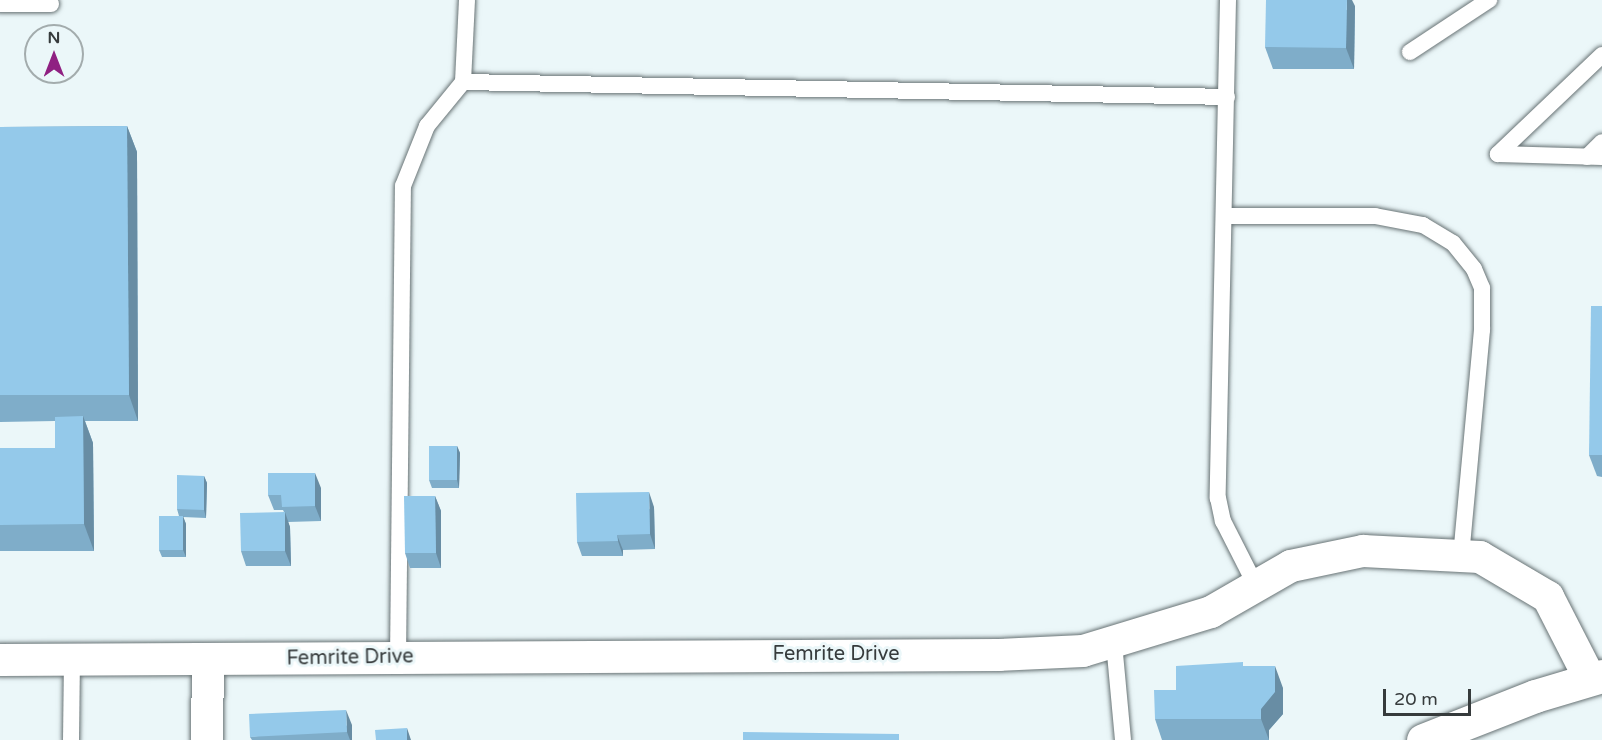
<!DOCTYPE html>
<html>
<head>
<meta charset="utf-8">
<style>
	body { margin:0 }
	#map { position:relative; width:1602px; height:740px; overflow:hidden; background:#ebf7f9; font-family:"Varela Round",sans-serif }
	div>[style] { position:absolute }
	.roads { filter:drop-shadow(0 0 2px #687375) drop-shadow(0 0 2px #687375) }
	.lane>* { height:16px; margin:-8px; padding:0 8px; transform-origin:8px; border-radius:8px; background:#fff }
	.street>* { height:32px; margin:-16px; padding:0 16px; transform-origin:16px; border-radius:16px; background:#fff }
	.secondary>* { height:33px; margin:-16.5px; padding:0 16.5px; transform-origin:16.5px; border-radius:16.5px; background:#fff }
	.wall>* { inset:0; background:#7fadc9 }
	.shaded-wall>* { inset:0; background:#688da4 }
	.building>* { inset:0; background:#94c9ea }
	span { translate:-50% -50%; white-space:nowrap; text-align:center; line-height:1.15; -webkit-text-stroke:6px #ebf7f9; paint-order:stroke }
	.street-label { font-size:20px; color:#363b3c }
	.north { position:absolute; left:24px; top:24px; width:60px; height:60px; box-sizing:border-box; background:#ebf7f9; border:2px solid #a3acad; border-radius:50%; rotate:0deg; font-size:16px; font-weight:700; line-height:24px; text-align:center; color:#363b3c }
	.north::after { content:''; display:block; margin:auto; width:21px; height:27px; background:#8f2082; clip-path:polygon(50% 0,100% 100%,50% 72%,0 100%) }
	.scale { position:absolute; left:1383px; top:689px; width:88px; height:27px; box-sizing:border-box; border:3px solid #363b3c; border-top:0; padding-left:8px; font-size:18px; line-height:21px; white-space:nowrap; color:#363b3c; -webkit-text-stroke:4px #ebf7f9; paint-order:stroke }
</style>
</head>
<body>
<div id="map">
	<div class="roads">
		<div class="lane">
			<i style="left:467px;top:0;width:82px;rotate:92.8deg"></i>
			<i style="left:463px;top:82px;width:764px;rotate:1.12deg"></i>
			<i style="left:1228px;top:0;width:498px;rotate:91.2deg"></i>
			<i style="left:1218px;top:498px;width:24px;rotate:78deg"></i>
			<i style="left:1223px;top:521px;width:73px;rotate:63.1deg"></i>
			<i style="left:0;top:4px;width:51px"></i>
			<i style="left:1410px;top:52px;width:95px;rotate:-33.4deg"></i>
			<i style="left:1602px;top:55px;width:144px;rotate:136.4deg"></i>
			<i style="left:1498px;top:154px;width:104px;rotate:1.7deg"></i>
			<i style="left:1587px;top:157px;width:21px;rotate:-45deg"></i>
			<i style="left:1226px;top:216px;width:149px"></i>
			<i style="left:1375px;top:216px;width:49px;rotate:10.6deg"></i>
			<i style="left:1423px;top:225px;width:35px;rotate:31deg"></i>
			<i style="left:1453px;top:243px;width:33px;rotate:51deg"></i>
			<i style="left:1474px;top:269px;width:21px;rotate:67deg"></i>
			<i style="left:1482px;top:288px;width:42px;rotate:90deg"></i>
			<i style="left:1482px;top:330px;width:227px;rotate:95.3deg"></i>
			<i style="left:1114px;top:643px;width:97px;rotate:84.7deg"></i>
			<i style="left:398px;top:658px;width:472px;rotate:-89.4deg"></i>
			<i style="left:403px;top:186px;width:65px;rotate:-68.2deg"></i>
			<i style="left:427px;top:126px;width:57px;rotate:-50.7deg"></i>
			<i style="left:71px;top:740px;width:80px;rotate:-89.3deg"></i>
		</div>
		<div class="street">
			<i style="left:0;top:660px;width:999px;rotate:-0.29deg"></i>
			<i style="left:999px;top:655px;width:84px;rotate:-2.7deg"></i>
			<i style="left:1083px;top:651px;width:134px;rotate:-16.9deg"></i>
			<i style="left:1211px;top:612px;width:92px;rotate:-29.9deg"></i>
			<i style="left:1291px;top:566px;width:74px;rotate:-11.8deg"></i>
			<i style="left:1363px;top:551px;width:117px;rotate:2.9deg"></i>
			<i style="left:1480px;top:557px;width:79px;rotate:30.5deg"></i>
			<i style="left:1548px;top:597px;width:92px;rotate:62.9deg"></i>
			<i style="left:207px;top:740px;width:81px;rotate:-89.3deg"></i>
		</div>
		<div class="secondary">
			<i style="left:1423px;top:740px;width:120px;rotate:-21.4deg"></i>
			<i style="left:1535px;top:696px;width:70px;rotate:-16.6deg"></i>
		</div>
	</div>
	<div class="wall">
		<i style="clip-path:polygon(1355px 6px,1354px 69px,1273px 69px,1265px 47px)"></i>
		<i style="clip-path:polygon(127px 126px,137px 152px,138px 421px,85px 421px,93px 443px,94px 551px,0 551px,0 448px,55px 448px,55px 421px,0 422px,0 127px)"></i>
		<i style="clip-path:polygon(1602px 306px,1602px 477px,1597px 476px,1589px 455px)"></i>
		<i style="clip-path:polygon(457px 446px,460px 453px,459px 488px,432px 488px,429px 480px)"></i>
		<i style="clip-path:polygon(204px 476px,207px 483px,206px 518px,183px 517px,186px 524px,186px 557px,162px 557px,159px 550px,179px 516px,177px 509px)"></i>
		<i style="clip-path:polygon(321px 488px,321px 521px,288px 522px,290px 527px,291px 566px,246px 566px,241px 551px,284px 512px,283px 510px,274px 510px,268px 495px)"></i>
		<i style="clip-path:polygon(435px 496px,441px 511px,441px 568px,410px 568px,405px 553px)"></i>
		<i style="clip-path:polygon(654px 507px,655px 549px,623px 550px,623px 556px,582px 556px,577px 542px)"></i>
		<i style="clip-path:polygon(1245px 666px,1283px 688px,1283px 714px,1269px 730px,1269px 740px,1162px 740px,1155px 719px,1176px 690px)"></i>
		<i style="clip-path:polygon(352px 725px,352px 740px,252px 740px,250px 737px)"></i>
	</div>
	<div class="shaded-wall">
		<i style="clip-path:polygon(1347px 0,1352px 0,1355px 6px,1354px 69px,1346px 48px)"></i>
		<i style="clip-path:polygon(127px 126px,137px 152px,138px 421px,129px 395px)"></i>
		<i style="clip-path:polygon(83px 416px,93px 443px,94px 551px,84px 524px)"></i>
		<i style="clip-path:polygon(457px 446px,460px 453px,459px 488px,457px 480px)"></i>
		<i style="clip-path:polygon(315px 473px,321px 488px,321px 521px,315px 506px)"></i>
		<i style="clip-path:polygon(204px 476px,207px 483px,206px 518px,204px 510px)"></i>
		<i style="clip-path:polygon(649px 492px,654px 507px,655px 549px,650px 534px)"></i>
		<i style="clip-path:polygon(435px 496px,441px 511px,441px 568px,436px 553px)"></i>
		<i style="clip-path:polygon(285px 512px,290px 527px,291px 566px,285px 551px)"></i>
		<i style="clip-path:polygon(183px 516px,186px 524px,186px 557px,183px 550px)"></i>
		<i style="clip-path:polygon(617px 535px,623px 550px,623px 556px,618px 541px)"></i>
		<i style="clip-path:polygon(1275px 666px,1283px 688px,1283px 714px,1269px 730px,1269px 740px,1261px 719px,1261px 709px)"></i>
		<i style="clip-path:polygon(346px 710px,352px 725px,352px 740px,350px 740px,347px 732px)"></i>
		<i style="clip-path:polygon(407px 728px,411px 740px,407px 740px)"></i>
	</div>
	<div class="building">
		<i style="clip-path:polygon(1266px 0,1347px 0,1346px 48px,1265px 47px)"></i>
		<i style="clip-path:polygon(127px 126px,129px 395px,0 395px,0 127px)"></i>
		<i style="clip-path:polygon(1591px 306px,1602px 306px,1602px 455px,1589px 455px)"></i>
		<i style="clip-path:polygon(83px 416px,84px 524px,0 525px,0 448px,55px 448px,55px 417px)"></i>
		<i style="clip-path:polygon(429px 446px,457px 446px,457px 480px,429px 480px)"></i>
		<i style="clip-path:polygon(268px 473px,315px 473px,315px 506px,282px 507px,281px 495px,268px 495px)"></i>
		<i style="clip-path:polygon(177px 475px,204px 476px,204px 510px,177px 509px)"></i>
		<i style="clip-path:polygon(649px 492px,650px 534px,617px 535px,618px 541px,577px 542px,576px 493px)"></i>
		<i style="clip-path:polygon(404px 496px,435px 496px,436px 553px,405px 553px)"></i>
		<i style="clip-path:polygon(285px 512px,285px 551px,241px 551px,240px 513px)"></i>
		<i style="clip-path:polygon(159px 516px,183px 516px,183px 550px,159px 550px)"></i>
		<i style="clip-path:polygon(1243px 662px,1243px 666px,1275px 666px,1275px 692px,1261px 709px,1261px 719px,1155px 719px,1154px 690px,1176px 690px,1176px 666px)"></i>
		<i style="clip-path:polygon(346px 710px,347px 732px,250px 737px,249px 714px)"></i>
		<i style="clip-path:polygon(407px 728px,407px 740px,376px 740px,375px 730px)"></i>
		<i style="clip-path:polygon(743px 732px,899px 734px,899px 740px,743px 740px)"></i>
	</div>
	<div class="street-label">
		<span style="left:836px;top:654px">Femrite Drive</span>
		<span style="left:350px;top:658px;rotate:-1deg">Femrite Drive</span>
	</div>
	<div class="north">N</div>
	<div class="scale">20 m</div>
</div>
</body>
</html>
